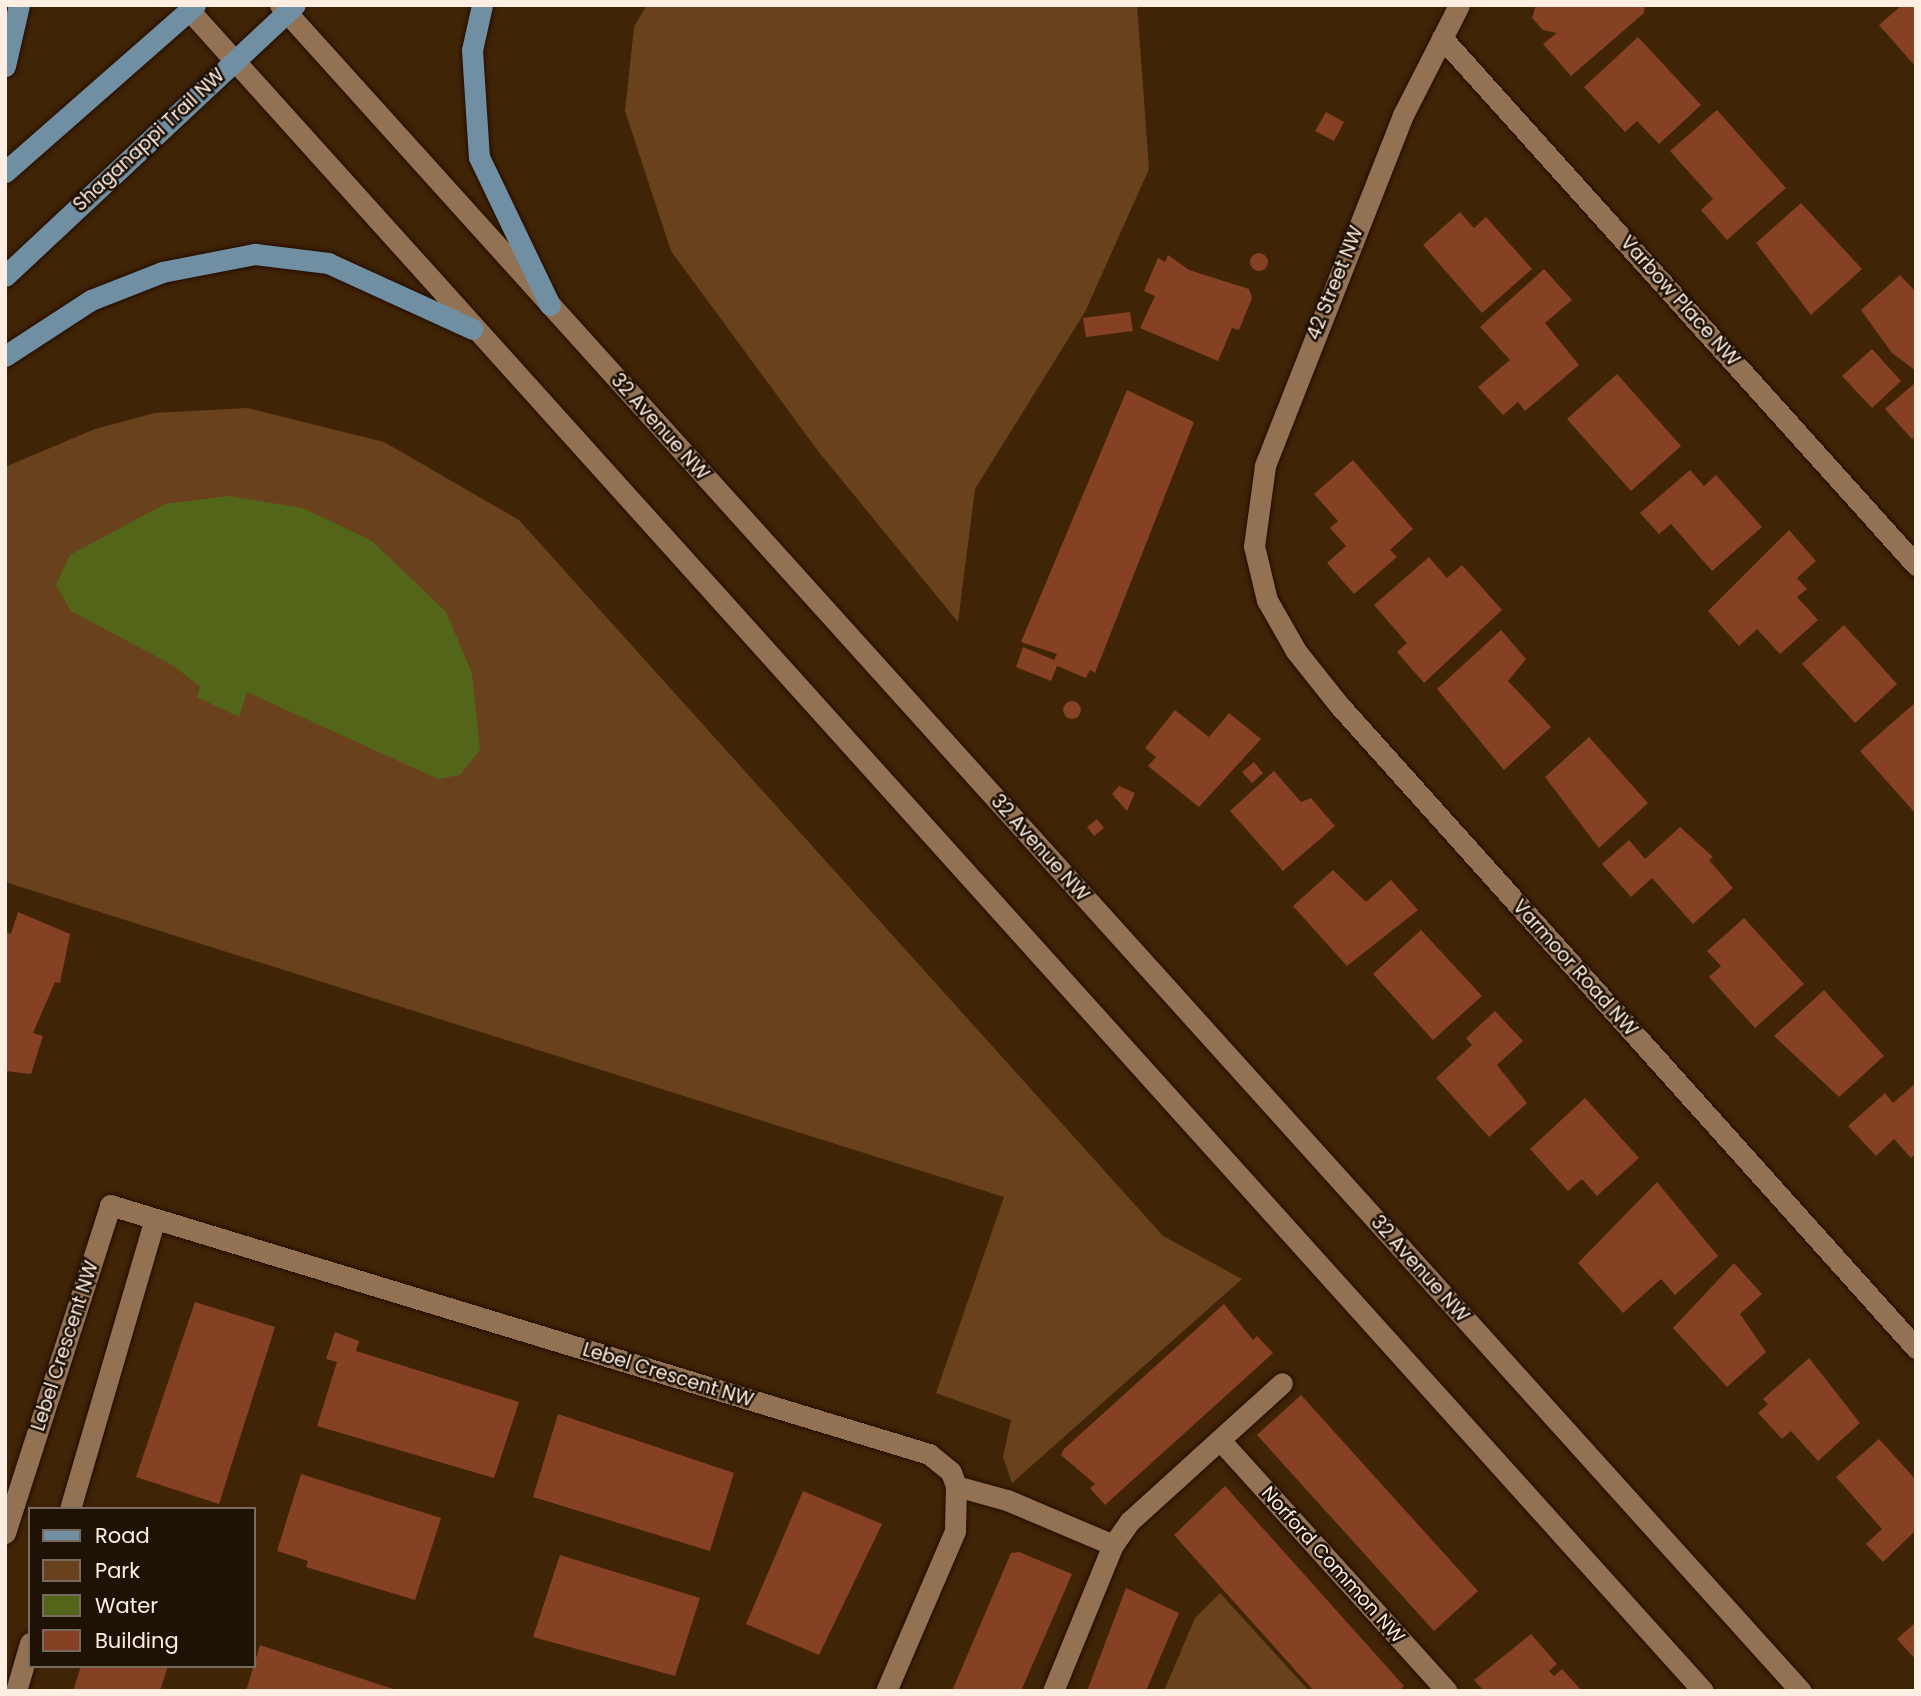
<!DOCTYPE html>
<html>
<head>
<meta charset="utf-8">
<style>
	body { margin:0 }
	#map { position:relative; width:1921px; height:1696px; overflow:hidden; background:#402406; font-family:Poppins,sans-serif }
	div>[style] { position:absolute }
	.green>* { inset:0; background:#69421d }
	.water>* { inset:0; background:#526518 }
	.building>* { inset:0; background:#864124 }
	.round { border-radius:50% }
	.roads { filter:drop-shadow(0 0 2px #230e00) drop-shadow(0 0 2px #230e00) }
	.minor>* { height:21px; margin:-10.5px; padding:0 10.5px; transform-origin:10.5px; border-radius:10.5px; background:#937254 }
	.secondary>* { height:21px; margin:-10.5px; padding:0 10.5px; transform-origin:10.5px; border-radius:10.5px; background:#937254 }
	.primary>* { height:21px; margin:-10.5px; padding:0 10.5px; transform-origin:10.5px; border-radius:10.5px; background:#718fa3 }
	span { translate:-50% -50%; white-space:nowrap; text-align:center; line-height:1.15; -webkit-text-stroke:5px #1e1106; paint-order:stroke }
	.street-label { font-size:19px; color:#feefe2 }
	.frame { position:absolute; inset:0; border:7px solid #feefe2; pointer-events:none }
	.legend { position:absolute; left:28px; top:1507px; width:228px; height:161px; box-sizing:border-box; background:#1e1106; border:2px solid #786a5e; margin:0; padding:9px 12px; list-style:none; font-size:21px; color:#feefe2 }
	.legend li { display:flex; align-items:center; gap:14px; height:35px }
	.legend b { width:35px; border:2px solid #786a5e }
</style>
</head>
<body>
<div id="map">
	<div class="green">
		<i style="clip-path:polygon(647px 5px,1137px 5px,1149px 169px,1085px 312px,975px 489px,958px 622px,818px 451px,671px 251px,625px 111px,634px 27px)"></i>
		<i style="clip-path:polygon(247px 408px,384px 442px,519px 520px,1163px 1236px,1242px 1279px,1012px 1483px,1003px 1457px,1011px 1420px,936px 1393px,1004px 1197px,5px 882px,5px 467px,95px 429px,155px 413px)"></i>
		<i style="clip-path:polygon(1220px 1593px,1309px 1691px,1164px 1691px,1195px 1618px)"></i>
	</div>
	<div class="water">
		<i style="clip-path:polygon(229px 496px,303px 508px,372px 541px,446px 612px,472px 673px,480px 750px,460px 775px,438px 779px,247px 692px,239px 717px,197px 697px,200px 686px,172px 665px,71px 611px,56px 585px,70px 555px,165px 504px)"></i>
	</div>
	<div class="building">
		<i style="clip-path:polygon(1536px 5px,1645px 5px,1644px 13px,1571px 76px,1543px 44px,1557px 33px,1543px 30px,1532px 18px)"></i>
		<i style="clip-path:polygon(1902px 5px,1916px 5px,1916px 67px,1879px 25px)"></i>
		<i style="clip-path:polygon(1638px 37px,1701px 105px,1659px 144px,1637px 121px,1625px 132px,1584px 87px)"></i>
		<i style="clip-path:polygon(1717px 110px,1786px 188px,1727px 240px,1701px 210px,1713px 199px,1670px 151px)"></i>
		<i style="clip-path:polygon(1326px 112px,1344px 122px,1334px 141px,1315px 131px)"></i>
		<i style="clip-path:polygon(1801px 203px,1862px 269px,1811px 315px,1756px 243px)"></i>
		<i style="clip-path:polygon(1460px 212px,1474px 228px,1486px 217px,1532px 269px,1482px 313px,1423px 245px)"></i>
		<i class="round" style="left:1250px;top:253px;width:18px;height:18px"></i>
		<i style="clip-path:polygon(1168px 255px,1189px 270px,1249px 289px,1252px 298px,1239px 330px,1232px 328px,1218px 361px,1140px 328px,1155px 296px,1144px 291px,1158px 258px,1165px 262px)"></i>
		<i style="clip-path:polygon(1544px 269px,1572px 300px,1545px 323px,1579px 365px,1525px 411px,1518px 402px,1503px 415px,1478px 387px,1510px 360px,1480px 327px)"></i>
		<i style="clip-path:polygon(1900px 275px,1916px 292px,1916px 371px,1892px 353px,1861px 310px)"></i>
		<i style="clip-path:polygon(1130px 312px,1133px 331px,1086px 337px,1083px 318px)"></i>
		<i style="clip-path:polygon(1872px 349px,1901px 381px,1872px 408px,1842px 376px)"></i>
		<i style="clip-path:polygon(1617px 374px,1681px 446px,1631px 491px,1567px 419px)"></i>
		<i style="clip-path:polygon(1916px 382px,1916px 435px,1912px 439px,1885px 409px)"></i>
		<i style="clip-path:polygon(1127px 390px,1194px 422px,1095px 673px,1090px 670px,1086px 678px,1057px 666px,1051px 681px,1016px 667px,1023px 647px,1054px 660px,1057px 654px,1021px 642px)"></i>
		<i style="clip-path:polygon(1353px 460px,1413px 529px,1390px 550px,1397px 557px,1354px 594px,1327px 563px,1346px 546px,1330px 528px,1338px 521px,1314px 494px)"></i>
		<i style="clip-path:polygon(1690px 470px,1704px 486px,1716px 475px,1762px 527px,1712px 571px,1671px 524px,1659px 534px,1640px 513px)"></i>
		<i style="clip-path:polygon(1789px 530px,1816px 561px,1797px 578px,1807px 589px,1797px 597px,1818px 620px,1780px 654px,1757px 629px,1739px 646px,1708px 611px)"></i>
		<i style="clip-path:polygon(1429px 557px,1447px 578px,1462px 565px,1502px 610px,1424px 683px,1397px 652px,1407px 643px,1374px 605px)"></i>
		<i style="clip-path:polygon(1844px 625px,1897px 684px,1855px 723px,1802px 664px)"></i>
		<i style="clip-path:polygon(1501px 630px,1526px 659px,1508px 681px,1551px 727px,1504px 770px,1437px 689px)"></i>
		<i class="round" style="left:1063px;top:701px;width:18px;height:18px"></i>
		<i style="clip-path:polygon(1916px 702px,1916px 814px,1860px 751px)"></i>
		<i style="clip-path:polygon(1175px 710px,1209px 737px,1229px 713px,1261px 739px,1199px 807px,1148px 766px,1156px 757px,1145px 748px)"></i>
		<i style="clip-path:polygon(1589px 737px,1648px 803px,1599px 848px,1545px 777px)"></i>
		<i style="clip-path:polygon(1254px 762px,1263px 773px,1252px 783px,1242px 772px)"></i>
		<i style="clip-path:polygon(1274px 771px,1301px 802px,1311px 798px,1335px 826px,1283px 871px,1230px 811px)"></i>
		<i style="clip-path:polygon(1119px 786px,1135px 793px,1127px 811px,1112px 794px)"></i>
		<i style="clip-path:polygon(1097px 819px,1104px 828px,1094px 836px,1087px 827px)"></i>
		<i style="clip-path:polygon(1680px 827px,1713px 857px,1709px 860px,1733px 888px,1693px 924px,1652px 878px,1631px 897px,1602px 864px,1629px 840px,1645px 859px)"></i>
		<i style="clip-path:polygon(1333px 870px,1366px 902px,1391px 880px,1418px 910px,1347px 966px,1293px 906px)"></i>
		<i style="clip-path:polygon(18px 912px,70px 934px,60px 983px,55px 982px,33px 1033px,43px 1036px,31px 1074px,5px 1071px,5px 932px,11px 934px)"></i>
		<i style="clip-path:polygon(1744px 918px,1804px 984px,1755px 1028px,1709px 977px,1721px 966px,1707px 951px)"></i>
		<i style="clip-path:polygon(1421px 930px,1482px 996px,1433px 1040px,1373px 974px)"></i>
		<i style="clip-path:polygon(1824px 990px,1884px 1056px,1839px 1097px,1774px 1036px)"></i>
		<i style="clip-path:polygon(1495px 1011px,1523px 1041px,1497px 1065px,1527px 1103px,1489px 1137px,1436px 1078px,1472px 1045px,1466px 1038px)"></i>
		<i style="clip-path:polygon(1916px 1083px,1916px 1154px,1911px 1158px,1894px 1139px,1876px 1156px,1848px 1126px,1885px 1093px,1893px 1103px)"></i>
		<i style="clip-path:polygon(1585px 1098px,1639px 1158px,1597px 1196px,1582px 1179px,1568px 1191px,1530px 1149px)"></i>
		<i style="clip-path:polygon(1657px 1182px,1718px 1256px,1675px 1295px,1661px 1279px,1623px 1313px,1578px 1263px)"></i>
		<i style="clip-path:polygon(1734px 1263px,1762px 1294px,1740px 1314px,1766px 1352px,1727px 1387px,1673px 1328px)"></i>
		<i style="clip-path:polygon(195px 1302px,275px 1327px,219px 1504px,136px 1477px)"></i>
		<i style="clip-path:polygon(1224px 1304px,1253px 1340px,1257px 1336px,1273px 1353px,1105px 1505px,1090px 1488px,1095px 1484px,1061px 1455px,1064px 1449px)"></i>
		<i style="clip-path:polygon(335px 1332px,359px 1341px,356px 1351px,519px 1402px,494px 1478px,317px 1426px,337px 1362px,326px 1359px)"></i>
		<i style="clip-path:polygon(1809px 1358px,1860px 1423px,1818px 1461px,1791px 1431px,1782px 1439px,1758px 1413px,1768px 1404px,1763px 1399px)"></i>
		<i style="clip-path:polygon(1301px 1395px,1478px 1591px,1434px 1631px,1257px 1435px)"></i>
		<i style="clip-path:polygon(558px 1414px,734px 1473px,710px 1551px,533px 1497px)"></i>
		<i style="clip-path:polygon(1879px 1439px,1916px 1480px,1916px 1530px,1883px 1562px,1866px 1544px,1882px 1529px,1836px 1477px)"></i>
		<i style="clip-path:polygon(301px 1474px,441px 1518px,415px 1600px,306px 1567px,308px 1561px,277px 1551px)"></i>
		<i style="clip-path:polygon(1225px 1486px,1404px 1686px,1399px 1691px,1314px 1691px,1174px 1535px)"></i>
		<i style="clip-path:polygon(803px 1491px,882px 1524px,819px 1655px,746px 1624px)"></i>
		<i style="clip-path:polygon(1019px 1552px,1072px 1574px,1021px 1691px,952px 1691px,1011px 1553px)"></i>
		<i style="clip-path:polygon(560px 1555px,700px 1598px,675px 1676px,533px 1637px)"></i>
		<i style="clip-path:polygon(1126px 1588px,1179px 1613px,1146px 1691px,1087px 1691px)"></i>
		<i style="clip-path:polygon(1916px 1622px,1916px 1660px,1897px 1639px)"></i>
		<i style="clip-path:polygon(1531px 1634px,1557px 1664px,1549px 1671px,1554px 1676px,1562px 1669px,1582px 1691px,1484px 1691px,1474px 1680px)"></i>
		<i style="clip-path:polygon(260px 1645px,396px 1690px,396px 1691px,246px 1691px)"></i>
		<i style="clip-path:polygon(81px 1666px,168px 1666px,160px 1691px,73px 1691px)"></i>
	</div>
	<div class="roads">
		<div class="minor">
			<i style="left:1459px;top:5px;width:123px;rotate:117deg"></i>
			<i style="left:1403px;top:115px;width:377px;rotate:111.5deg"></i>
			<i style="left:1265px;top:466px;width:81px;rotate:97.8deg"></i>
			<i style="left:1254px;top:546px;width:56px;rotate:76.5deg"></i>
			<i style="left:1267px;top:600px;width:59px;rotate:60.4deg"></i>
			<i style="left:1296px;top:651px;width:69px;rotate:51.5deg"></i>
			<i style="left:1339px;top:705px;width:864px;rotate:48.1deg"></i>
			<i style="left:1442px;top:38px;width:709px;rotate:48.03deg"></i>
			<i style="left:1220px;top:1440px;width:338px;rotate:47.9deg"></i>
			<i style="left:956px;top:1486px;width:53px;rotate:15.4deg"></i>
			<i style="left:1007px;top:1500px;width:115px;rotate:23deg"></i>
			<i style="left:70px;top:1509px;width:302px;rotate:-73.7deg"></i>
			<i style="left:5px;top:1533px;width:344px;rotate:-72.2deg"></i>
			<i style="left:110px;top:1205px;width:856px;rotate:16.91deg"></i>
			<i style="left:929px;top:1454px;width:28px;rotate:39deg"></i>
			<i style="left:951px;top:1472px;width:15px;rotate:70deg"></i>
			<i style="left:956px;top:1486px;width:45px;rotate:91.3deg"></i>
			<i style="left:955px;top:1531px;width:174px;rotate:113.3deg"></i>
			<i style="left:16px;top:1691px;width:50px;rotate:-73.7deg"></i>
			<i style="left:1053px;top:1691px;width:158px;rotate:-67.7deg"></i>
			<i style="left:1113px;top:1545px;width:29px;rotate:-55deg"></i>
			<i style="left:1130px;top:1521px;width:205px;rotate:-42.2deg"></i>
		</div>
		<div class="secondary">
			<i style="left:280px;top:5px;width:2271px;rotate:47.95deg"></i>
			<i style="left:189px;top:10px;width:2262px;rotate:47.99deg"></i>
		</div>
		<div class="primary">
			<i style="left:482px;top:5px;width:46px;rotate:102.5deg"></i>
			<i style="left:472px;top:50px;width:107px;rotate:86.3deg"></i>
			<i style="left:479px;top:157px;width:164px;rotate:64.4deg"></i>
			<i style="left:5px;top:66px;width:63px;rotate:-77.1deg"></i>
			<i style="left:5px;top:172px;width:253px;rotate:-41.3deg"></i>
			<i style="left:5px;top:276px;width:397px;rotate:-43.1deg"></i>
			<i style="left:5px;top:356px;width:103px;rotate:-33.1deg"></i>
			<i style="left:91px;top:300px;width:76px;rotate:-21.5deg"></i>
			<i style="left:162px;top:272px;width:95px;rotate:-11deg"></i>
			<i style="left:255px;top:254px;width:74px;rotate:7deg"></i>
			<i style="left:328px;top:263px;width:159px;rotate:24.5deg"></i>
		</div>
	</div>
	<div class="street-label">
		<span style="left:149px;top:140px;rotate:-43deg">Shaganappi Trail NW</span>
		<span style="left:1335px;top:283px;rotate:-68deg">42 Street NW</span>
		<span style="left:1680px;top:301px;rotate:48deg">Varbow Place NW</span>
		<span style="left:660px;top:427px;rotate:48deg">32 Avenue NW</span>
		<span style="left:1040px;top:848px;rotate:48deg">32 Avenue NW</span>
		<span style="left:1575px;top:968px;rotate:48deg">Varmoor Road NW</span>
		<span style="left:1420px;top:1269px;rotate:48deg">32 Avenue NW</span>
		<span style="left:65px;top:1346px;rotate:-72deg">Lebel Crescent NW</span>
		<span style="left:668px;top:1375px;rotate:17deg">Lebel Crescent NW</span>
		<span style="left:1333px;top:1565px;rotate:48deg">Norford Common NW</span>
	</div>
	<div class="frame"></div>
	<ul class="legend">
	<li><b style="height:9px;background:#718fa3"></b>Road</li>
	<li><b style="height:19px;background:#69421d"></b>Park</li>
	<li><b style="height:19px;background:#526518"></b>Water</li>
	<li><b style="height:19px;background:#864124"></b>Building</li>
	</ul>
</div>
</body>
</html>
